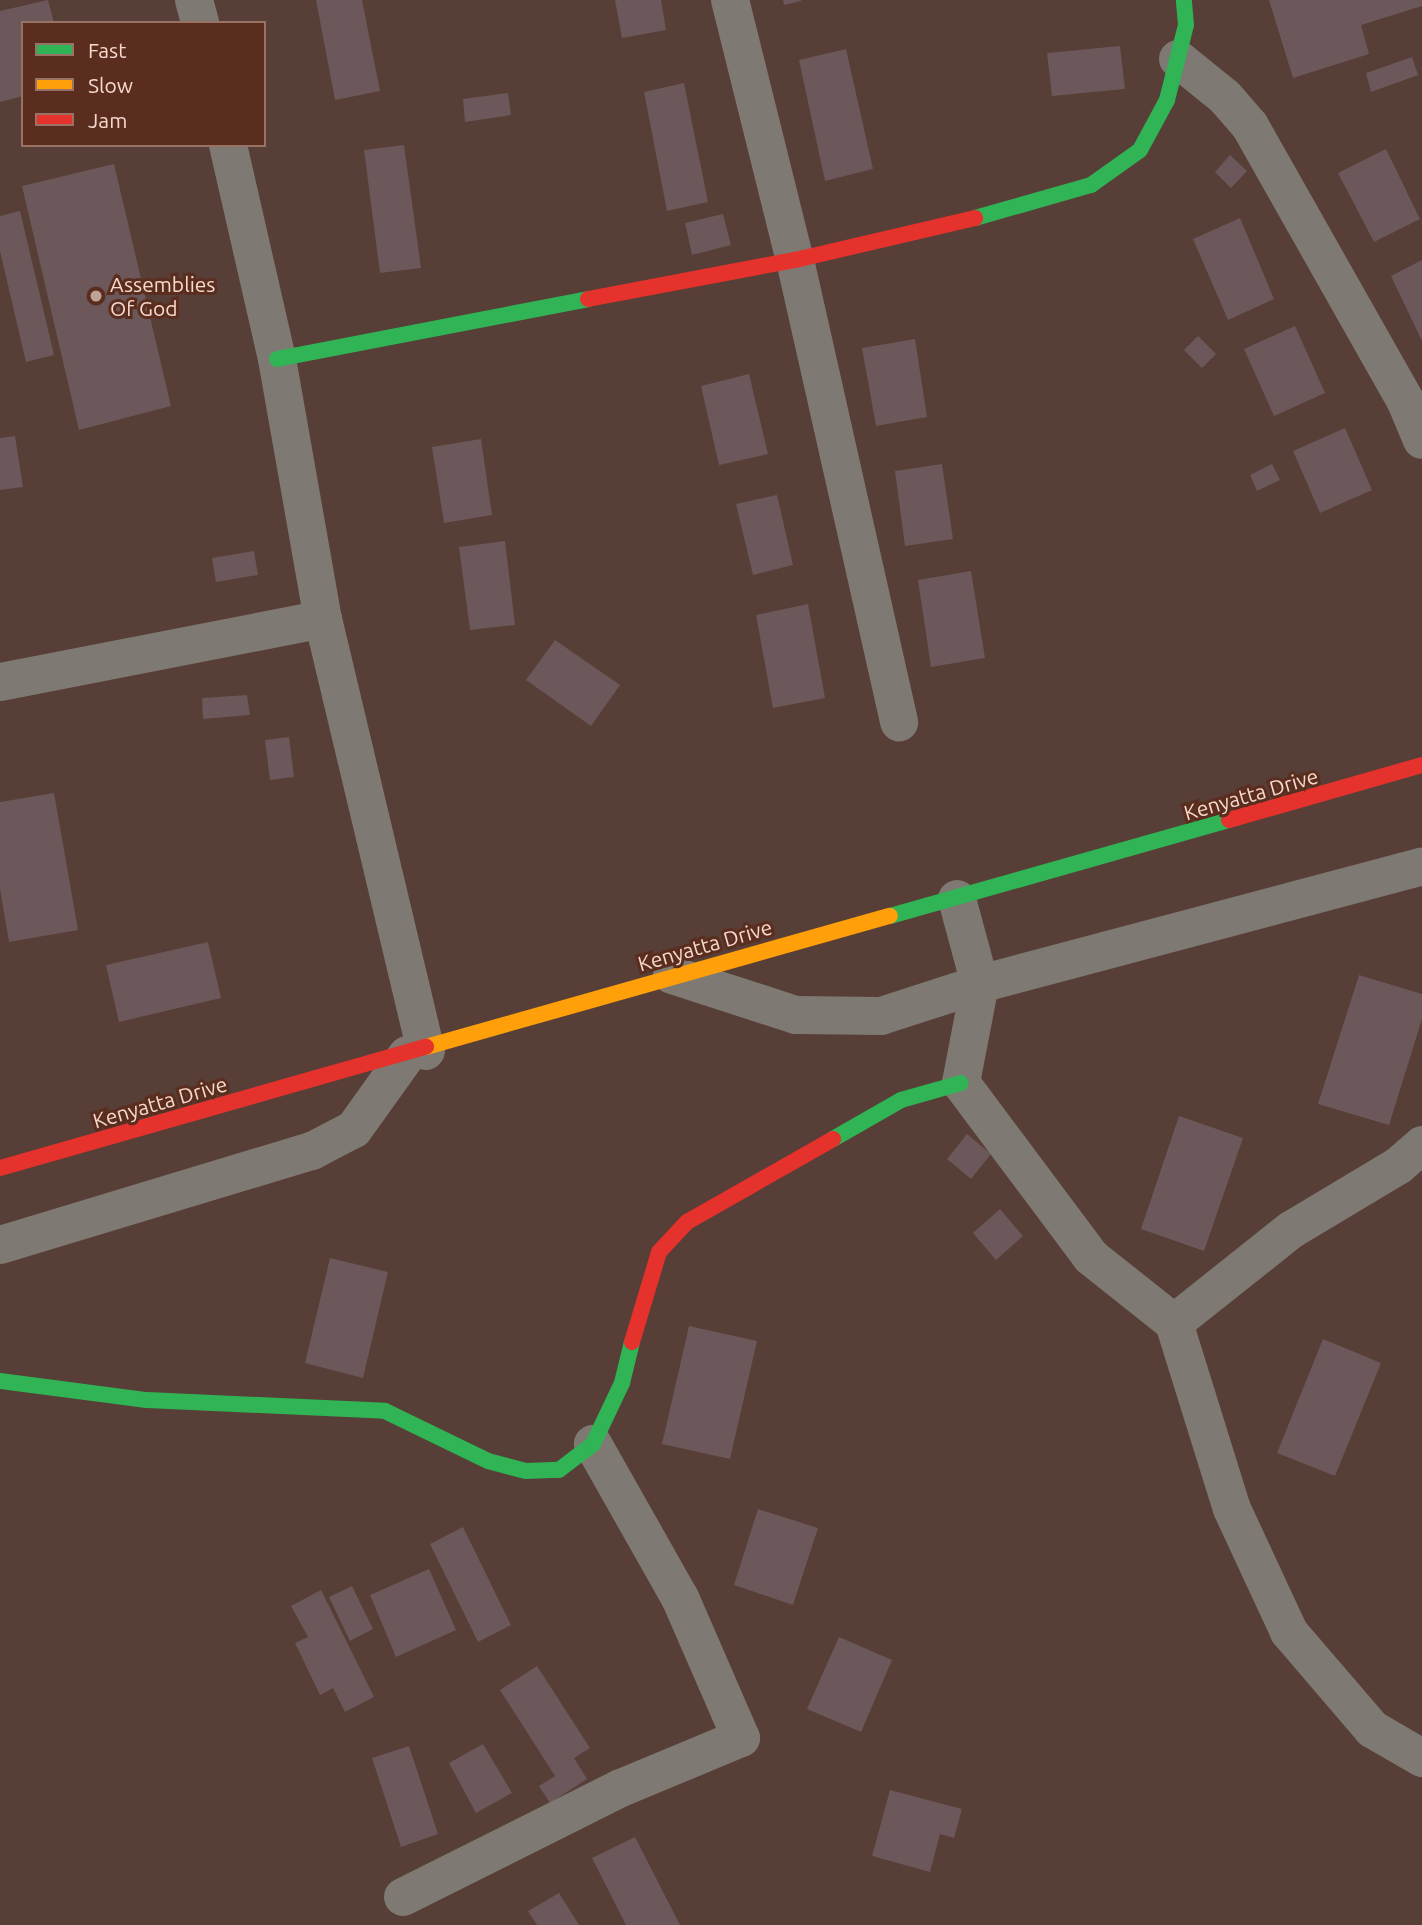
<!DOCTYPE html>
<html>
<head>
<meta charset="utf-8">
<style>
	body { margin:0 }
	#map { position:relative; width:1422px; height:1925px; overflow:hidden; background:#573e36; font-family:Ubuntu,sans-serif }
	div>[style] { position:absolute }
	.building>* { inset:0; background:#6c585a }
	.street>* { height:38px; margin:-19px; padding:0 19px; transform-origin:19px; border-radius:19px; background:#7e7972 }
	.fast>* { height:16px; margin:-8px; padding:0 8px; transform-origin:8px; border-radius:8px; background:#30b455 }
	.slow>* { height:16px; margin:-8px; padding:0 8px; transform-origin:8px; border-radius:8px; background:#ff9f0a }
	.jam>* { height:16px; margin:-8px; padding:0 8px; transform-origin:8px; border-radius:8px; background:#e5322d }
	.dots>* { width:19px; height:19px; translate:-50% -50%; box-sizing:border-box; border:4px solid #5a2d1e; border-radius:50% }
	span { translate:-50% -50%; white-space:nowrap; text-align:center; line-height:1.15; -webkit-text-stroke:6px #5a2d1e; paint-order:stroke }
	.poi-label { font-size:21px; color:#f6d9cf }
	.left { translate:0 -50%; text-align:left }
	.street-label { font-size:21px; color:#f6d9cf }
	.legend { position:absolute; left:21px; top:21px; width:245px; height:126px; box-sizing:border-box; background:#5a2d1e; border:2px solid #987265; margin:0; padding:9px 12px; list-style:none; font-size:21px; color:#f6d9cf }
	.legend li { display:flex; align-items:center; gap:14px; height:35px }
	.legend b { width:35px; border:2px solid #987265 }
</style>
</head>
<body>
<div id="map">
	<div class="building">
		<i style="clip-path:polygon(48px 0,54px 23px,23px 23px,23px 96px,0 102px,0 11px)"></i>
		<i style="clip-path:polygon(316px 0,362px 0,380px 91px,335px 100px)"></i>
		<i style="clip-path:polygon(615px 0,661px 0,666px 30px,622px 38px)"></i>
		<i style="clip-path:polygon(783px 0,801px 0,801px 1px,784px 5px)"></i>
		<i style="clip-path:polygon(1269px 0,1422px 0,1422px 6px,1361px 25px,1369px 54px,1293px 78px)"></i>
		<i style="clip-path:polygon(1120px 46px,1125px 89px,1052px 96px,1047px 53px)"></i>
		<i style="clip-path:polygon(846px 49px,873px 169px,825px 181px,799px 60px)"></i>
		<i style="clip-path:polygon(1412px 57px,1418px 75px,1371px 92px,1366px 73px)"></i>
		<i style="clip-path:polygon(684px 83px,708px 202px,667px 211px,644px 92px)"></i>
		<i style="clip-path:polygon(508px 93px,511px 115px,465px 122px,463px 99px)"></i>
		<i style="clip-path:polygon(404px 145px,421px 268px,380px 273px,364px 150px)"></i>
		<i style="clip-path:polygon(1386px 149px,1420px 219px,1374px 242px,1338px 173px)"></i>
		<i style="clip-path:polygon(1230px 155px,1247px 171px,1231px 188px,1215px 172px)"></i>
		<i style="clip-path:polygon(114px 164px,171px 406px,79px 430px,22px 186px)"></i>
		<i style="clip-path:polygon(20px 211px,54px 355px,26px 362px,0 251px,0 216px)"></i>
		<i style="clip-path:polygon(723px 214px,731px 245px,692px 255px,685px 223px)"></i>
		<i style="clip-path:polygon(1240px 218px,1274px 299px,1228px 320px,1193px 239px)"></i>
		<i style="clip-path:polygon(1422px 260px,1422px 341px,1391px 276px)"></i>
		<i style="clip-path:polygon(1295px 326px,1325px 393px,1274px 416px,1244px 349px)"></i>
		<i style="clip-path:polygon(1198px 336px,1216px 354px,1202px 368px,1184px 350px)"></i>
		<i style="clip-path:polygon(915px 339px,927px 417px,876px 426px,862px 348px)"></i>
		<i style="clip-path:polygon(749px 374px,768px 454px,719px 465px,701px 386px)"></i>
		<i style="clip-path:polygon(1345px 428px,1372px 490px,1320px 513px,1293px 451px)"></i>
		<i style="clip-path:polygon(15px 436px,23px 487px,0 490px,0 438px)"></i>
		<i style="clip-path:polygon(481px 439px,492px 515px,444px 523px,432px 447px)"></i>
		<i style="clip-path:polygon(942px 464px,953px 539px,905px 546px,895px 471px)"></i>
		<i style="clip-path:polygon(1272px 464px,1280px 480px,1257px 491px,1250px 475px)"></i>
		<i style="clip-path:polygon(777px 495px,793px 565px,753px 575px,736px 504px)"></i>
		<i style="clip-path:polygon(505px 541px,515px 625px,470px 630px,459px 547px)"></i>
		<i style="clip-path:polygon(254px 551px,258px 575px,216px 582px,212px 558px)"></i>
		<i style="clip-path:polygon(971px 571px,985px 658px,931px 667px,918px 580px)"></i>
		<i style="clip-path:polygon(808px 604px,825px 698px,773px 708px,756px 615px)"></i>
		<i style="clip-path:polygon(555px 640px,620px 685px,591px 726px,526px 680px)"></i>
		<i style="clip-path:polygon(247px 695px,250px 715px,203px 719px,202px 698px)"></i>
		<i style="clip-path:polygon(289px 737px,294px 777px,270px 780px,265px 740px)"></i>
		<i style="clip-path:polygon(54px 793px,78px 930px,9px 942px,0 889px,0 802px)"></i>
		<i style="clip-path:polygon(208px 942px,221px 998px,119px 1022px,106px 965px)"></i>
		<i style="clip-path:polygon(1359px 975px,1422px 994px,1422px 1019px,1389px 1125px,1318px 1104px)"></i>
		<i style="clip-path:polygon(1179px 1116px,1243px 1138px,1204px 1251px,1141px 1229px)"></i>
		<i style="clip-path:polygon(967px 1134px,991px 1154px,971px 1179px,947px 1159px)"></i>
		<i style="clip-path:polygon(1000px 1209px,1023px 1236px,996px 1260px,973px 1233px)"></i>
		<i style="clip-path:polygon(330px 1258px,388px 1272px,363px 1378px,305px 1363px)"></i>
		<i style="clip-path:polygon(689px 1326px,757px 1341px,730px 1459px,662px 1444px)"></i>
		<i style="clip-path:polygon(1323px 1339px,1381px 1363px,1335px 1476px,1277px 1453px)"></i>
		<i style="clip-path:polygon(758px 1509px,818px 1528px,793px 1605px,734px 1585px)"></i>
		<i style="clip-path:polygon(463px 1527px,511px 1625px,478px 1642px,430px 1544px)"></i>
		<i style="clip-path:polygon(429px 1569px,456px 1630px,396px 1657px,370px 1595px)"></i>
		<i style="clip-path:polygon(352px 1586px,373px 1629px,350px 1641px,329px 1597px)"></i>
		<i style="clip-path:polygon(321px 1590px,374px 1697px,345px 1712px,333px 1688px,320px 1695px,295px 1643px,308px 1637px,291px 1606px)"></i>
		<i style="clip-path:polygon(839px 1637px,892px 1660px,861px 1732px,807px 1709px)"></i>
		<i style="clip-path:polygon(537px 1666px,590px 1748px,574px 1758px,587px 1779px,550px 1803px,539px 1786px,555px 1776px,500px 1690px)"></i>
		<i style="clip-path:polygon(483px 1744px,512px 1793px,476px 1813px,449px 1763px)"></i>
		<i style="clip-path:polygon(409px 1746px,438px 1834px,401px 1847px,372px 1758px)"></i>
		<i style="clip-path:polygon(890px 1790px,962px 1809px,954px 1838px,940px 1834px,930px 1872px,872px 1856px)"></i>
		<i style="clip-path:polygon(635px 1837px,680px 1925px,626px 1925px,592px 1858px)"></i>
		<i style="clip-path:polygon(559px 1893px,579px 1925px,537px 1925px,528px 1911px)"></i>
	</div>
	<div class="street">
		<i style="left:194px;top:0;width:24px;rotate:75deg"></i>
		<i style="left:730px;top:0;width:268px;rotate:76deg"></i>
		<i style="left:795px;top:260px;width:474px;rotate:77.3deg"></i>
		<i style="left:1178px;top:59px;width:60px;rotate:39deg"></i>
		<i style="left:1225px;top:97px;width:38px;rotate:49deg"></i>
		<i style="left:1250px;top:126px;width:317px;rotate:60.5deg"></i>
		<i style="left:1406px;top:402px;width:41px;rotate:67.2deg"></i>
		<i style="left:228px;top:145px;width:220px;rotate:77.1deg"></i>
		<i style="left:277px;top:359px;width:264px;rotate:80deg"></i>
		<i style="left:323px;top:619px;width:444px;rotate:76.6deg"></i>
		<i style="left:0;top:682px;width:329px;rotate:-11deg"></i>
		<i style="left:957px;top:899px;width:88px;rotate:74.9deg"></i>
		<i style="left:980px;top:984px;width:101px;rotate:100.9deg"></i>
		<i style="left:961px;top:1083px;width:217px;rotate:53.2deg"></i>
		<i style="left:1091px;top:1257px;width:106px;rotate:38.5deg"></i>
		<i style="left:1174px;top:1323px;width:195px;rotate:72.7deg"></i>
		<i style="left:1232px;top:1509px;width:136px;rotate:65.1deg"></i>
		<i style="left:1289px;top:1632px;width:128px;rotate:49.4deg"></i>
		<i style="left:1372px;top:1729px;width:58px;rotate:30.1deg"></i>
		<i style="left:672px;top:975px;width:130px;rotate:17.9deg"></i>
		<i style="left:796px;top:1015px;width:85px;rotate:0.7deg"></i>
		<i style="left:881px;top:1016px;width:104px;rotate:-17.9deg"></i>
		<i style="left:980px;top:984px;width:457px;rotate:-14.9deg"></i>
		<i style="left:0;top:1245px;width:326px;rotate:-16.8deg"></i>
		<i style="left:312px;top:1151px;width:47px;rotate:-27.6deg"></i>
		<i style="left:354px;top:1129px;width:91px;rotate:-54.4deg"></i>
		<i style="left:1174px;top:1323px;width:149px;rotate:-38.5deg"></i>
		<i style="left:1291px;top:1230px;width:125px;rotate:-30.9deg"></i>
		<i style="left:1398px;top:1166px;width:32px;rotate:-41deg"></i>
		<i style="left:403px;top:1897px;width:244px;rotate:-26.6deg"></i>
		<i style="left:621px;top:1788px;width:130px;rotate:-22.6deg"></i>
		<i style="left:741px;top:1738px;width:153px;rotate:-113.5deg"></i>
		<i style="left:680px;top:1598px;width:177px;rotate:-119.5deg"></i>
	</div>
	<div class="fast">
		<i style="left:975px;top:218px;width:121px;rotate:-15.9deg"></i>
		<i style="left:1091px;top:185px;width:60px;rotate:-35.5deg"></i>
		<i style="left:1140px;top:150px;width:57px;rotate:-61.6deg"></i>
		<i style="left:1167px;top:100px;width:77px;rotate:-75.8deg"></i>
		<i style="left:1186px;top:25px;width:25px;rotate:-95deg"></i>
		<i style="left:277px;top:359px;width:317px;rotate:-10.9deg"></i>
		<i style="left:890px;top:916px;width:352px;rotate:-15.8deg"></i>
		<i style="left:833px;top:1139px;width:78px;rotate:-29.8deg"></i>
		<i style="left:901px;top:1100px;width:62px;rotate:-15.8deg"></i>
		<i style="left:0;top:1381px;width:148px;rotate:7.4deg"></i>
		<i style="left:147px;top:1400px;width:238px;rotate:2.6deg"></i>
		<i style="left:385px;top:1411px;width:114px;rotate:25.9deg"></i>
		<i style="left:488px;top:1461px;width:39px;rotate:15deg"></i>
		<i style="left:526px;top:1471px;width:33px;rotate:-2deg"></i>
		<i style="left:559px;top:1470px;width:43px;rotate:-37.4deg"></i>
		<i style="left:593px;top:1444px;width:68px;rotate:-64.6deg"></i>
		<i style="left:622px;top:1383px;width:42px;rotate:-76.3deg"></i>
	</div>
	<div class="slow">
		<i style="left:426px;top:1047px;width:482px;rotate:-15.8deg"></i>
	</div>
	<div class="jam">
		<i style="left:588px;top:299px;width:211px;rotate:-10.7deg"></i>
		<i style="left:795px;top:260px;width:185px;rotate:-13.1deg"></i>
		<i style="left:1229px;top:820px;width:201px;rotate:-15.9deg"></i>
		<i style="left:0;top:1168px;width:443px;rotate:-15.9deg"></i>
		<i style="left:632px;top:1342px;width:94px;rotate:-73.3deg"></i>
		<i style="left:659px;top:1252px;width:41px;rotate:-47deg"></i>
		<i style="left:687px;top:1222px;width:168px;rotate:-29.6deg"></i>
	</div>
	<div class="dots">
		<i style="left:96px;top:296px;background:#bea399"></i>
	</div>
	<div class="poi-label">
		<span class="left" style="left:110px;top:296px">Assemblies<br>Of God</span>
	</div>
	<div class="street-label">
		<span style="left:1251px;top:794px;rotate:-16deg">Kenyatta Drive</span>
		<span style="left:705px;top:945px;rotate:-16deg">Kenyatta Drive</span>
		<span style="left:160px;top:1102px;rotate:-16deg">Kenyatta Drive</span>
	</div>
	<ul class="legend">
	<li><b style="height:9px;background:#30b455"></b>Fast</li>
	<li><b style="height:9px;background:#ff9f0a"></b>Slow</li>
	<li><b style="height:9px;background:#e5322d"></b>Jam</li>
	</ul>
</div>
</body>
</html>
